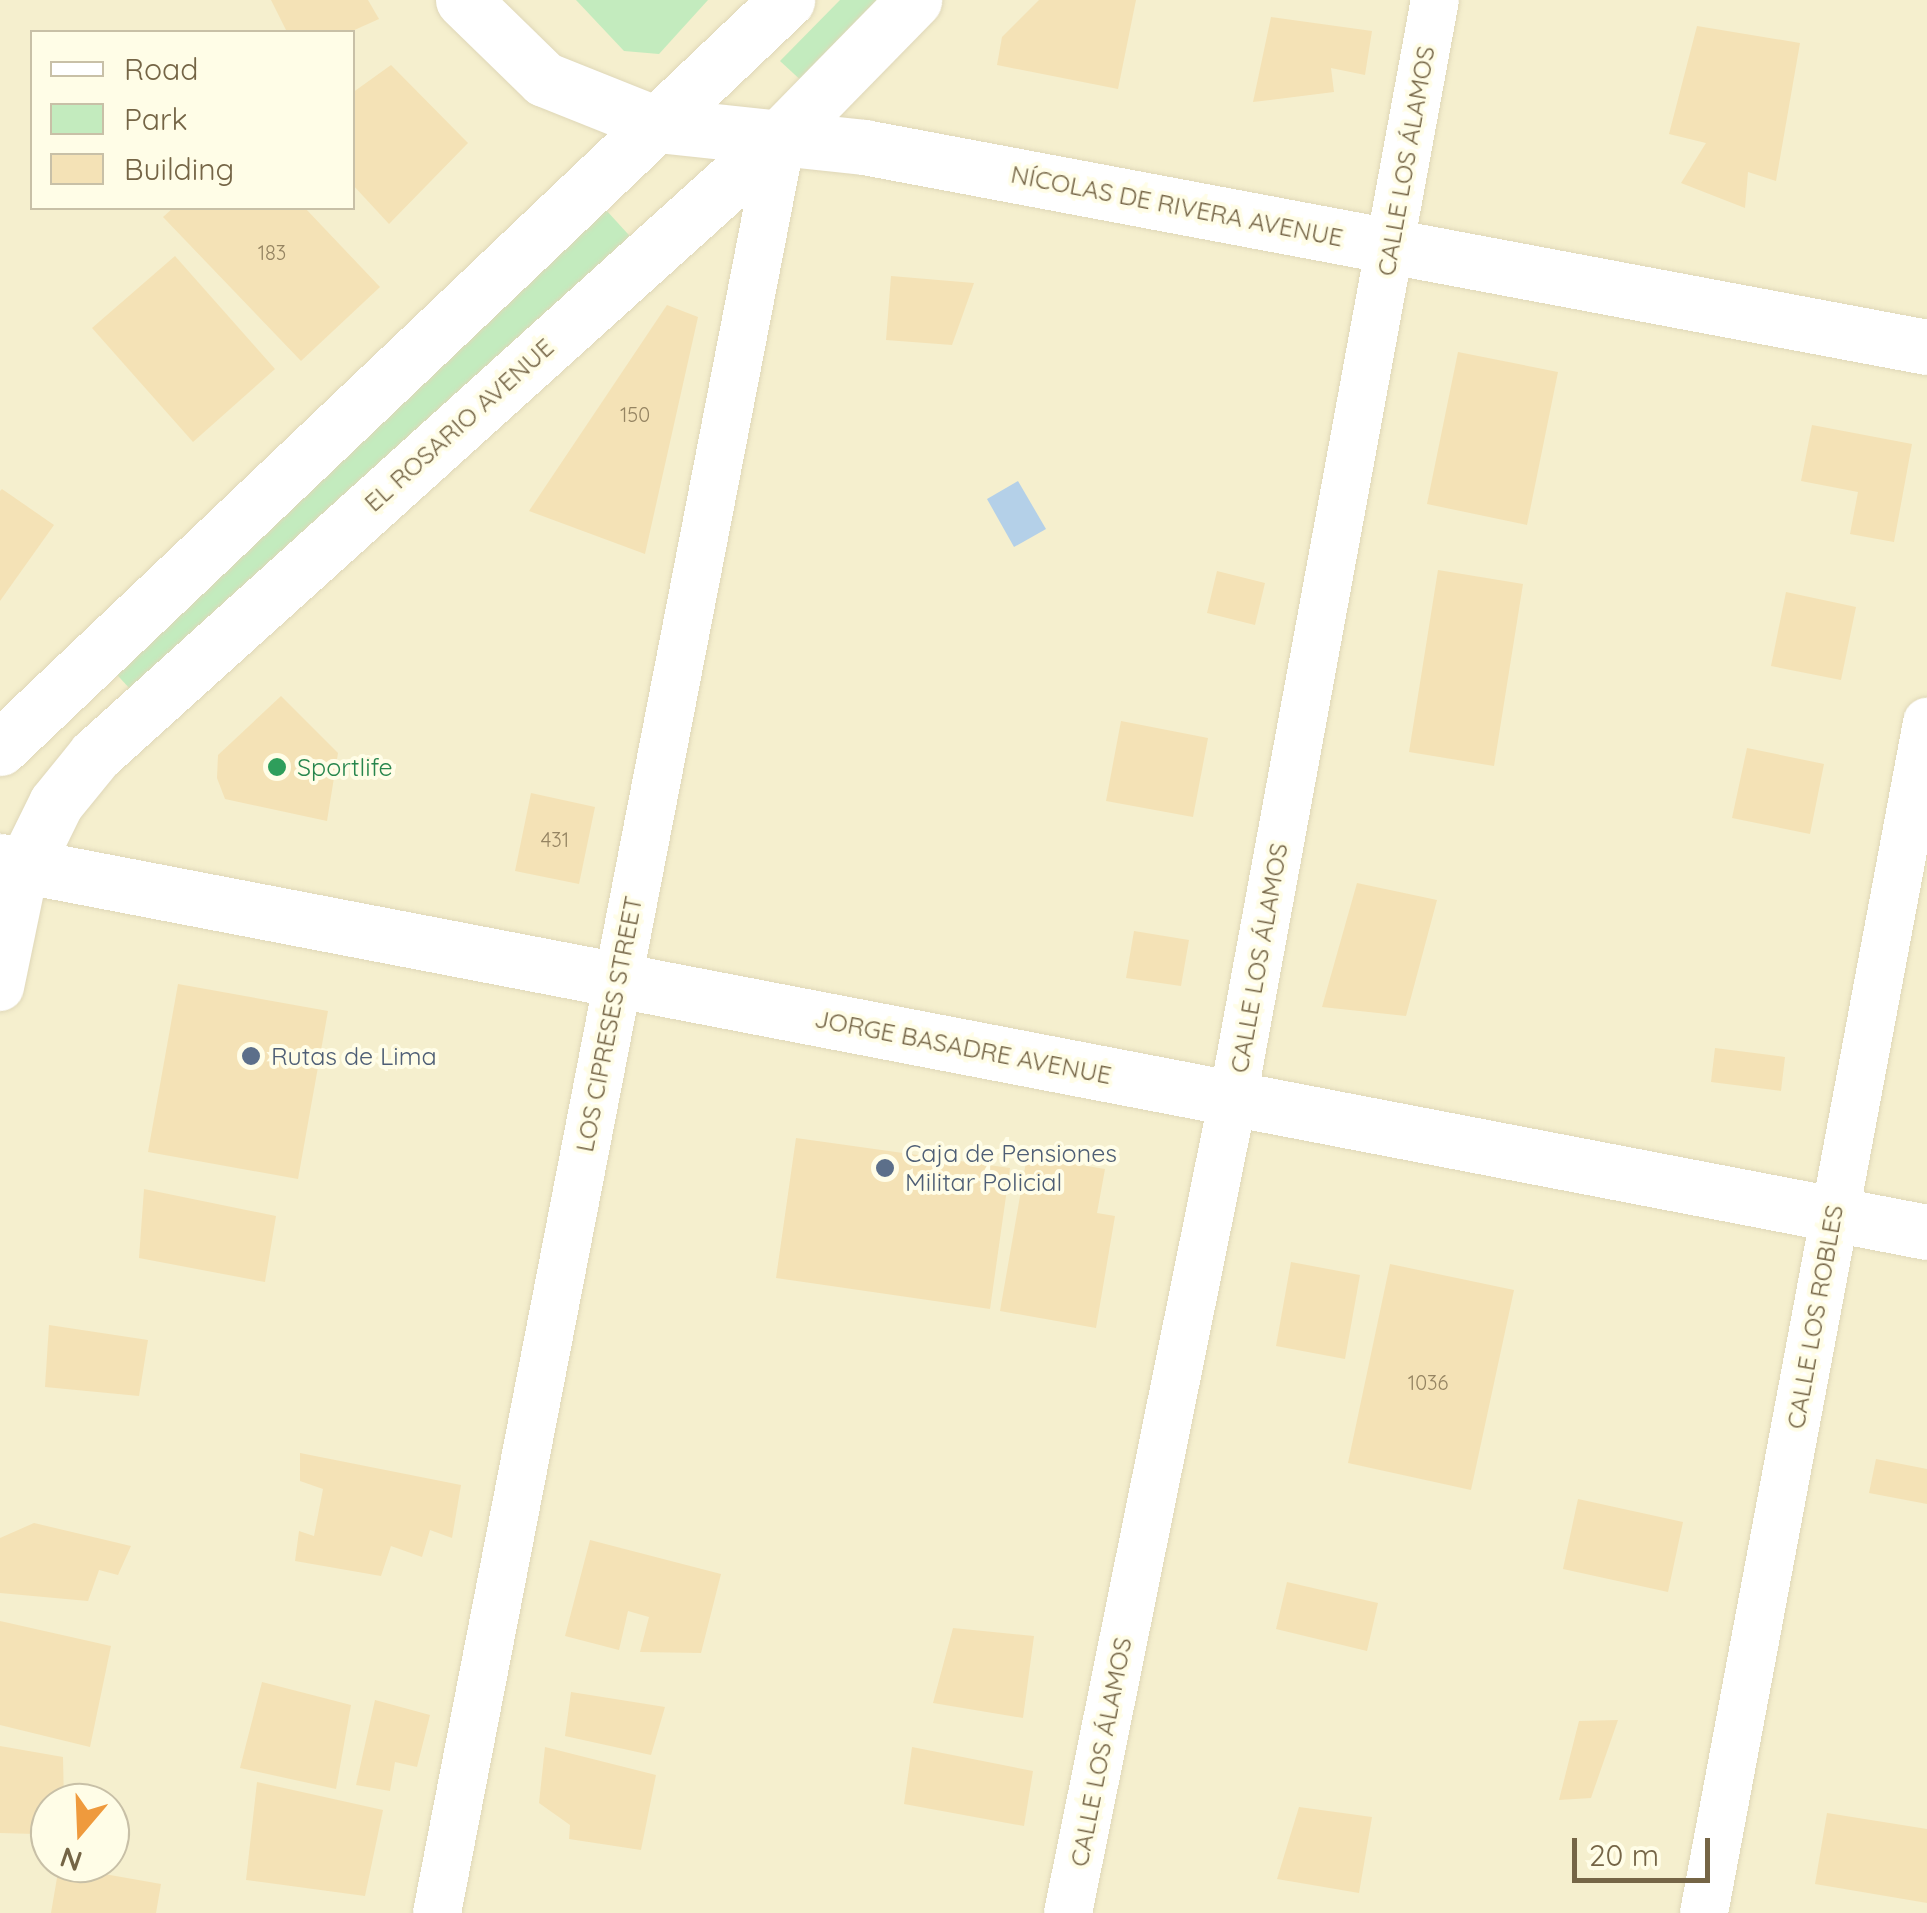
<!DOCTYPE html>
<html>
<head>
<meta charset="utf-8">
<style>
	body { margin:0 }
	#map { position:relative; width:1927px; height:1913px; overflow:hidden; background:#fdfbe0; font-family:Quicksand,sans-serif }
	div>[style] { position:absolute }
	.residential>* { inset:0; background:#f5efce }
	.green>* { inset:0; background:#c3ebbe }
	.water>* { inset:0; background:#b4d0e8 }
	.building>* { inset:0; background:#f4e2b6 }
	.roads { filter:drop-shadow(0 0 2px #dfd7b8) drop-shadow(0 0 2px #dfd7b8) }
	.minor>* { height:48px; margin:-24px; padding:0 24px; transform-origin:24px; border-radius:24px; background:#fff }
	.tertiary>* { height:55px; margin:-27.5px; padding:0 27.5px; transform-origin:27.5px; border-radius:27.5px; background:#fff }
	.dots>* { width:28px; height:28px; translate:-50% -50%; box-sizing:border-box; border:5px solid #fffde7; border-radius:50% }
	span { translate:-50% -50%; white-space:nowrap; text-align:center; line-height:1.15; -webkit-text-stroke:8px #fffde7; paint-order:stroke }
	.number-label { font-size:20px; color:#958462 }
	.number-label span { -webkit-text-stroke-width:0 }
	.street-label { font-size:25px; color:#756546 }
	.leisure-label { font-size:25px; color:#27864d }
	.left { translate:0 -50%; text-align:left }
	.service-label { font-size:25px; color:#4e5e75 }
	.legend { position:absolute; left:30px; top:30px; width:325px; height:180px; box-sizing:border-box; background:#fffde7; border:2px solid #c8c0a7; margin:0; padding:12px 18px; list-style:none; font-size:30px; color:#756546 }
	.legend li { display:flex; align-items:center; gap:20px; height:50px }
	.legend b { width:50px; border:2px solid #c8c0a7 }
	.north { position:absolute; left:30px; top:1783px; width:100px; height:100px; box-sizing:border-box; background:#fffde7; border:2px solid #c8c0a7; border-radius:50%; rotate:199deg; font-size:28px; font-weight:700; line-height:40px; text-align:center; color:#756546 }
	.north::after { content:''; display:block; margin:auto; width:35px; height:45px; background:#ef9a3d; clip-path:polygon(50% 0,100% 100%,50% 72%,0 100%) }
	.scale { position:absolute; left:1572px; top:1838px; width:138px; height:45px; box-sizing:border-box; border:5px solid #756546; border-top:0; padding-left:12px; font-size:30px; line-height:35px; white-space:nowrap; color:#756546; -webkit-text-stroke:8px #fffde7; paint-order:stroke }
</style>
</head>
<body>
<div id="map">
	<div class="residential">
		<i style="clip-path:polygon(evenodd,0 0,1927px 0,1927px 1913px,0 1913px,0 0,32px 32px,352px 32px,352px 208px,32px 208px,32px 32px,0 0,50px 1803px,110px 1803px,110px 1863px,50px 1863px,50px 1803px)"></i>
	</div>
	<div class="green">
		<i style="clip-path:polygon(576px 0,708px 0,659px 54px,624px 51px)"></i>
		<i style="clip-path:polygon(840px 0,890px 0,806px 85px,780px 61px)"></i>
		<i style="clip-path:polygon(606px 210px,638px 245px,141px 701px,109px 666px)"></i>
	</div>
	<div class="water">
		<i style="clip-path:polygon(1018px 481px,1046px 529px,1014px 547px,987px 499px)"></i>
	</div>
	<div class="building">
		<i style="clip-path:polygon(271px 0,368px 0,379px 19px,350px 32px,287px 32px)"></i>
		<i style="clip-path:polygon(1039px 0,1136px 0,1118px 89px,997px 65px,1002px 37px)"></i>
		<i style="clip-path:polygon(1271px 17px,1372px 31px,1365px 75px,1331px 68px,1334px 92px,1253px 102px)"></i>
		<i style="clip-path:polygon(1697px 26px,1800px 43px,1776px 181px,1748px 172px,1745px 208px,1681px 183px,1706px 143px,1669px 134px)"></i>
		<i style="clip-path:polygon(391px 65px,468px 143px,389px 224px,352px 184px,352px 93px)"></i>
		<i style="clip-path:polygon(173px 208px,305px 208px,380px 287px,301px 361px,163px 217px)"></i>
		<i style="clip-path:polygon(175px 256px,275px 369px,193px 442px,92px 328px)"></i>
		<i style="clip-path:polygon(891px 276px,974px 283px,952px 345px,886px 340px)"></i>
		<i style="clip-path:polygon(667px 305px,698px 317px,645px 554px,529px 511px)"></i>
		<i style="clip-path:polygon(1458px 352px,1558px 372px,1527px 525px,1427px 504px)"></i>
		<i style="clip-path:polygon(1812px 425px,1912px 444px,1894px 542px,1850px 534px,1858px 492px,1801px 481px)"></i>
		<i style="clip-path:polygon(2px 489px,54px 525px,0 601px,0 491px)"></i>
		<i style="clip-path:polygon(1438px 570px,1523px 584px,1494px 766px,1409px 752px)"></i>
		<i style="clip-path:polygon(1217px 571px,1265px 583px,1255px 625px,1207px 613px)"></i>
		<i style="clip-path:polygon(1786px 592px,1856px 607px,1841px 680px,1771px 666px)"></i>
		<i style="clip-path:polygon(281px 696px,338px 753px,327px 821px,225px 799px,217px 778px,218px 755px)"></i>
		<i style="clip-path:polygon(1121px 721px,1208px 738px,1193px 817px,1106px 801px)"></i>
		<i style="clip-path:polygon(1747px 748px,1824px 764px,1810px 834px,1732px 818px)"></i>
		<i style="clip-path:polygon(531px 793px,595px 807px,579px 884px,515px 871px)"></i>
		<i style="clip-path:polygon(1357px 883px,1437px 900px,1406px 1016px,1322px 1007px)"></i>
		<i style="clip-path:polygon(1134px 931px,1189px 940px,1181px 986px,1126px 978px)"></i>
		<i style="clip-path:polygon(178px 984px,328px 1011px,298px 1179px,148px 1152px)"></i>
		<i style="clip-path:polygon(1715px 1048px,1785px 1057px,1781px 1091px,1711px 1082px)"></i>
		<i style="clip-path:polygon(796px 1138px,1010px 1168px,990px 1309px,776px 1278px)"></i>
		<i style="clip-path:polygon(1027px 1156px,1105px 1169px,1097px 1213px,1115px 1216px,1096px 1328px,1000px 1311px)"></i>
		<i style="clip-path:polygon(144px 1189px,276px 1216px,265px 1282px,139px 1258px)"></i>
		<i style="clip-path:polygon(1291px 1262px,1360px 1275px,1345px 1359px,1276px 1346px)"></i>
		<i style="clip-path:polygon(1390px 1264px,1514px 1290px,1471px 1490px,1348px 1463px)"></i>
		<i style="clip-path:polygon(49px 1325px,148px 1340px,139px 1396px,45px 1387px)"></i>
		<i style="clip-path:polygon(300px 1453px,461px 1485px,452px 1538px,430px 1530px,422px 1557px,391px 1546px,381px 1576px,295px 1561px,299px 1531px,314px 1536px,323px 1489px,300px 1481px)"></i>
		<i style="clip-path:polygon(1876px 1459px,1927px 1469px,1927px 1504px,1869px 1493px)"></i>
		<i style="clip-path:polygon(1578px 1499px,1683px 1522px,1668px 1592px,1563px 1569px)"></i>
		<i style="clip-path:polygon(34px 1523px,131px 1546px,118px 1575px,99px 1570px,88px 1601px,0 1593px,0 1538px)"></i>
		<i style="clip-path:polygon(590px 1540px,721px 1574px,701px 1653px,640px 1652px,649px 1617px,628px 1611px,619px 1650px,565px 1636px)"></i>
		<i style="clip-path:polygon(1287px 1582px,1378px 1603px,1367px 1651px,1276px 1629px)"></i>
		<i style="clip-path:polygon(0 1621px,111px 1646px,90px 1747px,0 1725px)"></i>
		<i style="clip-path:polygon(953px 1628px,1034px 1636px,1023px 1718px,933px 1703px)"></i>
		<i style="clip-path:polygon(262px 1682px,351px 1705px,336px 1789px,240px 1768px)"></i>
		<i style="clip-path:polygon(571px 1692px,665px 1707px,651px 1755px,565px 1736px)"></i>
		<i style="clip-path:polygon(375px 1700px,430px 1715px,417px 1767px,395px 1762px,390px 1791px,356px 1785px)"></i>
		<i style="clip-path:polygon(1618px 1720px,1591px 1798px,1559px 1800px,1579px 1721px)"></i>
		<i style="clip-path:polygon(0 1746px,63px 1757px,64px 1803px,40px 1805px,36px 1834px,0 1833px)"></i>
		<i style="clip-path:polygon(545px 1747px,656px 1775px,641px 1850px,569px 1839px,570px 1825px,539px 1803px)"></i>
		<i style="clip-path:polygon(912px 1747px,1033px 1771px,1024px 1826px,904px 1804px)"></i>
		<i style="clip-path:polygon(257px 1782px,383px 1810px,365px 1896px,246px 1880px)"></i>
		<i style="clip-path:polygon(1299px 1807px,1372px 1817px,1359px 1893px,1277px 1879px)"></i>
		<i style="clip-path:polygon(1827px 1813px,1927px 1829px,1927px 1903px,1815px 1884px)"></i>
		<i style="clip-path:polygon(59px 1866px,161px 1884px,156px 1913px,51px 1913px)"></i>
	</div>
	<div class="roads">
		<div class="minor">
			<i style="left:0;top:987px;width:124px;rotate:-78.3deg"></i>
			<i style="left:437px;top:1913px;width:1811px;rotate:-79.02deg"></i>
			<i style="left:1068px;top:1913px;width:832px;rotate:-78.55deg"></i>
			<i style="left:1233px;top:1098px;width:1116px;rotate:-79.58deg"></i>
			<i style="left:1704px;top:1913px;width:1212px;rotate:-79.39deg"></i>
		</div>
		<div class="tertiary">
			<i style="left:463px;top:0;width:113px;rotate:44.3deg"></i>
			<i style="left:544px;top:79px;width:124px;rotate:21.8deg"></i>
			<i style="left:659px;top:125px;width:206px;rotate:6.1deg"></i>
			<i style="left:864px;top:147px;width:1082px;rotate:10.66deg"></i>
			<i style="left:0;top:748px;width:1086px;rotate:-43.54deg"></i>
			<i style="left:0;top:861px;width:1962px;rotate:10.9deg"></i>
			<i style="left:25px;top:866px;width:70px;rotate:-63.8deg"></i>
			<i style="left:56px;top:803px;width:62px;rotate:-50.9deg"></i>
			<i style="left:95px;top:755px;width:925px;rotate:-42.07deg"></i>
			<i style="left:782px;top:135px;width:189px;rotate:-45.6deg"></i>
		</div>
	</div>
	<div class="dots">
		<i style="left:277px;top:767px;background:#2e9e5b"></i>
		<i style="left:251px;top:1056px;background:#5c6f8a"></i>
		<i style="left:885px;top:1168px;background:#5c6f8a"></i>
	</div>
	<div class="number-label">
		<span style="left:272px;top:252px">183</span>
		<span style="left:635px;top:414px">150</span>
		<span style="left:555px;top:839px">431</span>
		<span style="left:1428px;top:1382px">1036</span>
	</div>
	<div class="street-label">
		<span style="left:1406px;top:161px;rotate:-80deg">CALLE LOS ÁLAMOS</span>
		<span style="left:1177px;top:206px;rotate:11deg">NÍCOLAS DE RIVERA AVENUE</span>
		<span style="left:459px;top:425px;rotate:-42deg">EL ROSARIO AVENUE</span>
		<span style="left:1259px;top:958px;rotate:-80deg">CALLE LOS ÁLAMOS</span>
		<span style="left:609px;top:1024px;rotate:-79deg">LOS CIPRESES STREET</span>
		<span style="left:963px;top:1047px;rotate:11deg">JORGE BASADRE AVENUE</span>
		<span style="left:1815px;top:1317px;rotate:-80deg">CALLE LOS ROBLES</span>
		<span style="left:1101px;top:1752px;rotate:-79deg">CALLE LOS ÁLAMOS</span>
	</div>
	<div class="leisure-label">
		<span class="left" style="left:297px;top:767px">Sportlife</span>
	</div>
	<div class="service-label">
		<span class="left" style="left:271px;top:1056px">Rutas de Lima</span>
		<span class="left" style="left:905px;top:1168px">Caja de Pensiones<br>Militar Policial</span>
	</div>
	<ul class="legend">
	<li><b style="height:12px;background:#fff"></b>Road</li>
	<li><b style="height:28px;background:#c3ebbe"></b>Park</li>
	<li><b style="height:28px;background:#f4e2b6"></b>Building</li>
	</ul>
	<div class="north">N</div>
	<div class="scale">20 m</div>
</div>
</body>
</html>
